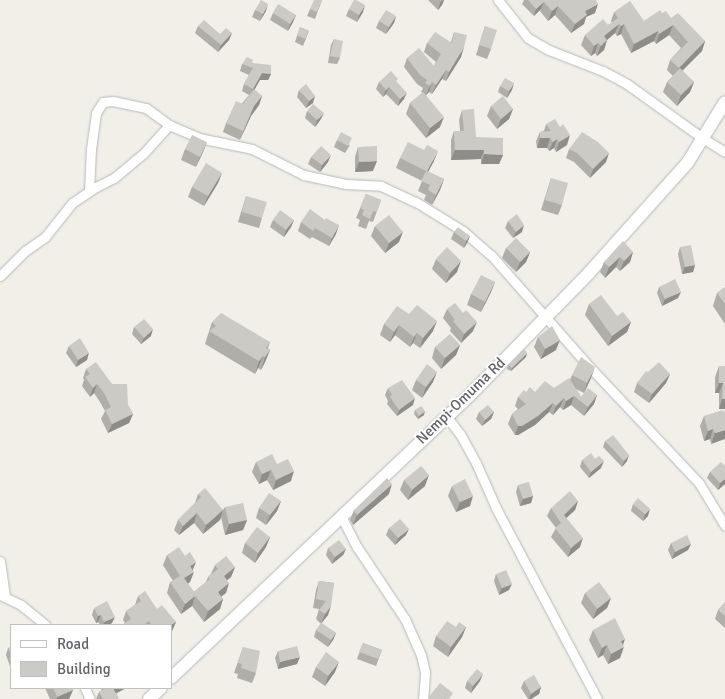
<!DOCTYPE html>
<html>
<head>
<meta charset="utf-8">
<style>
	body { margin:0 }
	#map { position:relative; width:725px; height:699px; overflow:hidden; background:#f1efe8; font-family:Signika,sans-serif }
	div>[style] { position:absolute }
	.roads { filter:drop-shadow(0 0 1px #b5b8bc) drop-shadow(0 0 1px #b5b8bc) }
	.street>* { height:9px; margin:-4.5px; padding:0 4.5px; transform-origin:4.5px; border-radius:4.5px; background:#fff }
	.secondary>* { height:12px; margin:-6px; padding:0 6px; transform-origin:6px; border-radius:6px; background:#fff }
	.wall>* { inset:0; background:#afaea9 }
	.shaded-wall>* { inset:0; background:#8f8d8a }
	.building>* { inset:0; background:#cccac5 }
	span { translate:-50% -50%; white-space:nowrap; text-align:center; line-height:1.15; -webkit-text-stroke:4px #fff; paint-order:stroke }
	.street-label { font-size:15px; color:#5f6368 }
	.legend { position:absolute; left:10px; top:624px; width:162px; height:65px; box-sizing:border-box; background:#fff; border:1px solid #bfc1c3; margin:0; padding:6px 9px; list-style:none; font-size:15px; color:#5f6368 }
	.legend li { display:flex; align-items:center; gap:10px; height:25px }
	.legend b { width:25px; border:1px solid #bfc1c3 }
</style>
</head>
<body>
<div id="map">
	<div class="roads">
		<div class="street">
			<i style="left:498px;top:0;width:48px;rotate:51.7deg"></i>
			<i style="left:528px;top:38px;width:24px;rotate:30deg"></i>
			<i style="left:549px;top:50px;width:58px;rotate:21.3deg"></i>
			<i style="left:603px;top:71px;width:27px;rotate:28deg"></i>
			<i style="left:627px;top:84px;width:91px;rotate:35.6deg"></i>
			<i style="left:701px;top:137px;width:28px;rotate:32deg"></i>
			<i style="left:89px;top:191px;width:42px;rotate:-87.3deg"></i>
			<i style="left:91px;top:149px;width:36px;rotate:-82deg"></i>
			<i style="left:96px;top:113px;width:13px;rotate:-58deg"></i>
			<i style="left:103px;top:102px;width:10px;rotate:-6deg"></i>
			<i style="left:113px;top:101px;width:34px;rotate:12deg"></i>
			<i style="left:146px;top:108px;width:29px;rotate:36deg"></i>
			<i style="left:169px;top:125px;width:33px;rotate:23deg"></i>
			<i style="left:199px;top:138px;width:54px;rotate:11.7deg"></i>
			<i style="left:252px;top:149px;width:58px;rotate:26.6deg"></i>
			<i style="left:304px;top:175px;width:43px;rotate:12.1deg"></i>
			<i style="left:346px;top:184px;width:35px;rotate:3deg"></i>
			<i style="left:381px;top:186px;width:38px;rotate:25deg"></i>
			<i style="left:416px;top:202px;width:55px;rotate:31.7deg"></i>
			<i style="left:463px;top:231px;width:37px;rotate:41deg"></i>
			<i style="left:491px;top:255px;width:141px;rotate:48.7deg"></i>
			<i style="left:584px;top:361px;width:168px;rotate:46.7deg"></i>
			<i style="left:699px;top:483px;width:50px;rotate:58.8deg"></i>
			<i style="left:0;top:276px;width:35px;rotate:-45deg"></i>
			<i style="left:25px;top:251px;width:24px;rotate:-35deg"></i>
			<i style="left:45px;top:237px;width:43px;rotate:-51.5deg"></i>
			<i style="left:72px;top:203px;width:29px;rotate:-34deg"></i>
			<i style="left:96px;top:187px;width:20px;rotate:-27deg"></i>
			<i style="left:114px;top:178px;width:38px;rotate:-40deg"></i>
			<i style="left:143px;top:154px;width:39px;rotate:-48deg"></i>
			<i style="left:447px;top:417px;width:21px;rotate:53deg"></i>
			<i style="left:460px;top:434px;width:33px;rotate:61deg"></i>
			<i style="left:476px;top:463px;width:49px;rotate:66deg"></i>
			<i style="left:496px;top:508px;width:216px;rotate:62.1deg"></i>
			<i style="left:341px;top:516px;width:35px;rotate:63deg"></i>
			<i style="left:357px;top:547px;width:87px;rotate:56.3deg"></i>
			<i style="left:405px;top:619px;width:39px;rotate:66deg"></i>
			<i style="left:421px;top:655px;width:18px;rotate:77deg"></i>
			<i style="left:425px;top:673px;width:26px;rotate:94deg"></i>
			<i style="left:0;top:561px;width:35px;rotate:82deg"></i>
			<i style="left:0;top:595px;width:23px;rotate:25deg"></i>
			<i style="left:21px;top:605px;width:32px;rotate:39deg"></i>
			<i style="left:85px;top:688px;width:12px;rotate:66deg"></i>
		</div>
		<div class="secondary">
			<i style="left:171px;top:678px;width:413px;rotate:-43.4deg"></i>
			<i style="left:471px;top:394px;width:168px;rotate:-45.7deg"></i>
			<i style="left:588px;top:274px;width:150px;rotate:-48.2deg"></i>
			<i style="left:688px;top:162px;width:70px;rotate:-58.3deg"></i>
			<i style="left:149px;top:699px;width:16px;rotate:-43deg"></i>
		</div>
	</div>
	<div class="wall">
		<i style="clip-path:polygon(322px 0,315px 19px,307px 16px,310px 9px)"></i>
		<i style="clip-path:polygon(428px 0,444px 0,442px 5px,438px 10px)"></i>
		<i style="clip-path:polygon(524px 0,545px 0,545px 1px,595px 13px,586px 17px,584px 24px,571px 33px,555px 15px,548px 21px,540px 11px,541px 9px,534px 16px,522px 4px)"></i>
		<i style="clip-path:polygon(349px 9px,363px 12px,357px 22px,346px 16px)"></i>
		<i style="clip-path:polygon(255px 10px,266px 11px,260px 21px,252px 17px)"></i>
		<i style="clip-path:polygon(614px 12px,644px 21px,662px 13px,705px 41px,702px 51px,682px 71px,694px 82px,690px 92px,677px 106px,663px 92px,667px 82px,673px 76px,667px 70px,670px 60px,681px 48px,669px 35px,656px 44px,654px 41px,631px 53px,621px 34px,617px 36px,615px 33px,607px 40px,604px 50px,597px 56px,595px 53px,591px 56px,581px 45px,585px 35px,608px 25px,612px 23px,611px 21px)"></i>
		<i style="clip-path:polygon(273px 13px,296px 15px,293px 22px,288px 31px,270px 20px)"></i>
		<i style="clip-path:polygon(396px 16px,394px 23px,386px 34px,376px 28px,379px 21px)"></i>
		<i style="clip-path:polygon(198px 26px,220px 34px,232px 33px,229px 40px,218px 52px,195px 33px)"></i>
		<i style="clip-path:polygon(485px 26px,491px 49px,487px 59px,476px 55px)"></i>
		<i style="clip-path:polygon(300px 27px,309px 31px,303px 46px,295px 42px)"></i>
		<i style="clip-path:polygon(454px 32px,461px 57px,446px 81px,442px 79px,432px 94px,429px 92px,426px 95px,440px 127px,426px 138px,406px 114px,410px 103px,423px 93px,421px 92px,423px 88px,417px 84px,404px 67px,407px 58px,434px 66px,436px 62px,424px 52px,427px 43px,451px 42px)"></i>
		<i style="clip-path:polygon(334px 39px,340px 58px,337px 64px,328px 63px,331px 45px)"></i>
		<i style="clip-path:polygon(252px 63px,271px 74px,268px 80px,260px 80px,254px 90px,262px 96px,259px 105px,251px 116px,240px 140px,223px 132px,226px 123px,249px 95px,242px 91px,244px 84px,249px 75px,240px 71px,242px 64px)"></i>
		<i style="clip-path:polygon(379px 82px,397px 82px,404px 99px,398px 106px,386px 94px,383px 97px,376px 89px)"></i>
		<i style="clip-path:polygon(500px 86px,512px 90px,507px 98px,498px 92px)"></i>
		<i style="clip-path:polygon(299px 90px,313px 103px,306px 108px,297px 97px)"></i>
		<i style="clip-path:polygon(491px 106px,513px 109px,509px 119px,497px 129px,487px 116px)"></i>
		<i style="clip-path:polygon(462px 110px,476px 137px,503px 155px,499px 164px,481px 164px,481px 159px,451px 160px,451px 140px,454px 131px,460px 131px,459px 120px)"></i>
		<i style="clip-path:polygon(307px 111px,321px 119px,315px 127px,305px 118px)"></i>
		<i style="clip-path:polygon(546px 124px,567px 145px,556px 152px,554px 148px,549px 151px,547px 148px,537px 148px,536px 141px,540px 132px,544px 131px)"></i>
		<i style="clip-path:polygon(337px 140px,350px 145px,345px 153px,334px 147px)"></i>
		<i style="clip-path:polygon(207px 142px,203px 152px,196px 167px,181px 160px,185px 149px)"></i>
		<i style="clip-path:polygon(358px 147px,373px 171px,355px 172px,355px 157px)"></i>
		<i style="clip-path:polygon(569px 149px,606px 162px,590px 178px,574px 162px,566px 158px)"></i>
		<i style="clip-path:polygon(311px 157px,328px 162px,320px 172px,308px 164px)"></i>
		<i style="clip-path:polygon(400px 158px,434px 161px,428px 172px,444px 179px,440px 190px,432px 205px,424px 200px,426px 195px,418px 191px,422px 181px,396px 168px)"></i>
		<i style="clip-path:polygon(222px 173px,218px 183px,204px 206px,188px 197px,192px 187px)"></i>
		<i style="clip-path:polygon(551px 178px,562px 205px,558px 215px,541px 210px)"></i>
		<i style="clip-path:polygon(366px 194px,381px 200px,373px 222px,369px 221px,366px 229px,358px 226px,360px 220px,356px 218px)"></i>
		<i style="clip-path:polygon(246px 196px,262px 218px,259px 228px,238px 222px)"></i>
		<i style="clip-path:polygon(273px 220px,294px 220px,291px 227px,284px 237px,270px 227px)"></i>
		<i style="clip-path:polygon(508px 221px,522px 232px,513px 238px,505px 228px)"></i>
		<i style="clip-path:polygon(301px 222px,336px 234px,329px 246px,312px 237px,310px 239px,298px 231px)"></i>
		<i style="clip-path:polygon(375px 226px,399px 242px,385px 253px,371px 236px)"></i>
		<i style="clip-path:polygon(454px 232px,470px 236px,467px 243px,464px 248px,451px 239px)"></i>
		<i style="clip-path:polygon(680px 247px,695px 265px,693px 272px,682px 274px,678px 254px)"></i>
		<i style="clip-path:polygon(506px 248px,530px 252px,526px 262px,516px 272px,502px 258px)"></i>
		<i style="clip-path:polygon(633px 252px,630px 262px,620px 271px,616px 267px,605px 278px,600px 272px,604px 262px)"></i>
		<i style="clip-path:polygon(436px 259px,457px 272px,446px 283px,432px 269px)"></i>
		<i style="clip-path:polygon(495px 282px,491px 292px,481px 312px,467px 305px,471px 294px)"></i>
		<i style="clip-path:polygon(659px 287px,678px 298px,662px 306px,657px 293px)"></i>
		<i style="clip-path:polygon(725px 287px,725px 324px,713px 306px,717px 293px)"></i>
		<i style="clip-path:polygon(589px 304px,631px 322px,627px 332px,608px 346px,585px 315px)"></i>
		<i style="clip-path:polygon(447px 309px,473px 331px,461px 343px,450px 331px,451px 328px,443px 318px)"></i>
		<i style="clip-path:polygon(409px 314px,433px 331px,420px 348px,413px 343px,410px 347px,395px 335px,390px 342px,380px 335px,384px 324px)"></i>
		<i style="clip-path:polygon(212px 322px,270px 342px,268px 348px,270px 350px,265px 362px,261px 370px,258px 368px,255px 374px,205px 344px)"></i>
		<i style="clip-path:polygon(134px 327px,151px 336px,141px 344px,132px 334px)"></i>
		<i style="clip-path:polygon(538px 337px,556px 350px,541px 359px,534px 347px)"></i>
		<i style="clip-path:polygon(460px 345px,456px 355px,441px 369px,432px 358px,435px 347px)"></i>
		<i style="clip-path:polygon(69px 346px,87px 360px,76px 367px,66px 353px)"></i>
		<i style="clip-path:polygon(526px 357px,511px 371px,507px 369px,508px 365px)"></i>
		<i style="clip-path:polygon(719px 366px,725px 366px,725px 409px,719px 409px,719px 393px,715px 393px,715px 377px)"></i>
		<i style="clip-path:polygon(86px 369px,112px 384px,128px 405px,133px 414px,129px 423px,108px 433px,101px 419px,105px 411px,100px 402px,94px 393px,90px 397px,82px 386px,84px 380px,83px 378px)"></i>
		<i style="clip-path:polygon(648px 372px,670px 374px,666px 383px,649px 403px,634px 392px,637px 383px)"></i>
		<i style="clip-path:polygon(572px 375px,591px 378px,584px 393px,576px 389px,581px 397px,597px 395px,594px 404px,584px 416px,571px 405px,563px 410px,560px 407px,553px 415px,549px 412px,535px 425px,518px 435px,515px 435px,508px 424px,512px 414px,518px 409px,515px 406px,518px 397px,526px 392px,535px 392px,554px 388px,570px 380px)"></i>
		<i style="clip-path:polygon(416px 380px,433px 382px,422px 398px,412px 390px)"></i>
		<i style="clip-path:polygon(388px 388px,413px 405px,397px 416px,387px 404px,388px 401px,385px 395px)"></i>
		<i style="clip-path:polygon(415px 410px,424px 415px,418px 419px,414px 414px)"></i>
		<i style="clip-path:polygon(479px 412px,494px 412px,491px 419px,482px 426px,476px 419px)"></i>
		<i style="clip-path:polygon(724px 414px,711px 444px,710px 439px,704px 441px,700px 426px,704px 416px)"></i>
		<i style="clip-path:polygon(605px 441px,627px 461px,622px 467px,603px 447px)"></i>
		<i style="clip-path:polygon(595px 459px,601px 468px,589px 478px,580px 467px,582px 460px)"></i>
		<i style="clip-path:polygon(256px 462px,277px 464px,291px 481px,273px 490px,267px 480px,259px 484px,252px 472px)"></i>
		<i style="clip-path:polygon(725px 466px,725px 484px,718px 490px,707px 478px,710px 472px)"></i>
		<i style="clip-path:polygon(404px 480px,425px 486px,408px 500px,400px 490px)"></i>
		<i style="clip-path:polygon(518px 485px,533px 496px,531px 503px,520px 506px,516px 492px)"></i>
		<i style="clip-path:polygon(452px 486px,470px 506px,456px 512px,448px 496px)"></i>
		<i style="clip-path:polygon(198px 494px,223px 510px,225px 507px,247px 520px,243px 530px,225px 535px,221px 517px,220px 520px,203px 534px,194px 523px,179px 535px,174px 530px,178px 520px,195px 503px)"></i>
		<i style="clip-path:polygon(389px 494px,353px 525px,350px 520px,354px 510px)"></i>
		<i style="clip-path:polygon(281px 501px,277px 511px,266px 525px,256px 518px,259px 508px)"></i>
		<i style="clip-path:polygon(578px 501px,575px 510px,566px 518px,580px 547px,568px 557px,551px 537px,556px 528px,547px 516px,551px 508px)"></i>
		<i style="clip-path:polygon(633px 504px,648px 516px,643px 521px,631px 511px)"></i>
		<i style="clip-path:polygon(389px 528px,406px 535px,395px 545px,386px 535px)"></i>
		<i style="clip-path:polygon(270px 537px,266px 547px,255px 563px,242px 553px,245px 543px)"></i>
		<i style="clip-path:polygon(671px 543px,691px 544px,688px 550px,672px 559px,668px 550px)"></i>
		<i style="clip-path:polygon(328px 548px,346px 549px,343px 555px,332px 564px,326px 555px)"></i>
		<i style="clip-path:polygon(167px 555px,193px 570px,190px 582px,188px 584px,194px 592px,206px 582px,208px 577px,211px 574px,215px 565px,235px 567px,231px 577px,227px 580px,226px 593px,221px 596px,223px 599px,220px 609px,204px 622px,192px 606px,181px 614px,167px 593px,170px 582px,173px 581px,163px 565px)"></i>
		<i style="clip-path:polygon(496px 574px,509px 590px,499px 595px,494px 581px)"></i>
		<i style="clip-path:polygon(319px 581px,334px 583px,328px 615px,321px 623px,336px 633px,333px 640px,328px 647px,314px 637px,316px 630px,321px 624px,316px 619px,319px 609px,313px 608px,316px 590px)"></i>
		<i style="clip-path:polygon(585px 593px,611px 598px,607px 608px,593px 619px,581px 603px)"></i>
		<i style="clip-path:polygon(138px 596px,176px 622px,172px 631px,171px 625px,122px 625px,125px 623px,123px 620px,126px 611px,135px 605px)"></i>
		<i style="clip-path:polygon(725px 602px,725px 628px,715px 619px,718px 610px)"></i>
		<i style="clip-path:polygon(94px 608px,112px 623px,109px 625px,100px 625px,98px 622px,96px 623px,92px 615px)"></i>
		<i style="clip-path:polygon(456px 627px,466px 627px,462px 637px,448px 657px,433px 646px,436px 636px)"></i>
		<i style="clip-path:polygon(593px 630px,623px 645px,620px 658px,608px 664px,603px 655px,598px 658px,589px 640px)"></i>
		<i style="clip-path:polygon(363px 643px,382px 650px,376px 666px,357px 659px)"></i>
		<i style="clip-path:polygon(11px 647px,11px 669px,6px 655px,8px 648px)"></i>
		<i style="clip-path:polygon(243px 647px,256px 673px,252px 683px,237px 678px,238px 674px,234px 673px)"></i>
		<i style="clip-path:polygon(278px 651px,297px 664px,278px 669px,275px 658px)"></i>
		<i style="clip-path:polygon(316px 667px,335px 672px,325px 686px,312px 677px)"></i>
		<i style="clip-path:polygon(467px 681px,480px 681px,471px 693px,465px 688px)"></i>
		<i style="clip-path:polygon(524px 681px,541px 687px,539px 694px,531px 699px,528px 699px,521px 688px)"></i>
		<i style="clip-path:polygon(45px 688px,72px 688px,73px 690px,69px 699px,50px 699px)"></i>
		<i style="clip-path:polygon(100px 688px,126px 688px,116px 693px,119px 699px,96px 699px,99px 692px,102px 690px)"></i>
	</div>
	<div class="shaded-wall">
		<i style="clip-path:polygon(443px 0,444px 0,442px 5px,438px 10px,440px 3px)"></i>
		<i style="clip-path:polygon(544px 2px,541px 9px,534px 16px,536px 9px)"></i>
		<i style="clip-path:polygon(268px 4px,266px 11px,260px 21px,263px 14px)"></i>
		<i style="clip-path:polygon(598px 4px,595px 13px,586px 17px,584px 24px,571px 33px,575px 24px,585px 11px)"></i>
		<i style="clip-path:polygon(365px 5px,363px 12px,357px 22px,359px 15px)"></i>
		<i style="clip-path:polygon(558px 6px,555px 15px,548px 21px,552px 11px)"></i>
		<i style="clip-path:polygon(296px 15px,293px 22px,288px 31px,290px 24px)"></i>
		<i style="clip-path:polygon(396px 16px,394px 23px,386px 34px,389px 27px)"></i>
		<i style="clip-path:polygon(619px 24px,615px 33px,607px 40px,604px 50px,597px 56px,604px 36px)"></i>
		<i style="clip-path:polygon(624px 24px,621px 34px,617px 36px,621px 26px)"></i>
		<i style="clip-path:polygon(673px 25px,669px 35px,656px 44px,659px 34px)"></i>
		<i style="clip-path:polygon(658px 31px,654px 41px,631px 53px,634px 44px)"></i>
		<i style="clip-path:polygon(232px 33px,229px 40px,218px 52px,221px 45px)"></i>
		<i style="clip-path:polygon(705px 41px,702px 51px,675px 78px,679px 68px)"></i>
		<i style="clip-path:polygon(598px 43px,595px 53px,591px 56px,594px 46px)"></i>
		<i style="clip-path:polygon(464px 47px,461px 57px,446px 81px,449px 72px)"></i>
		<i style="clip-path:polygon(446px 70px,442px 79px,432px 94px,436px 85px)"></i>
		<i style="clip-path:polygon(262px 73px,271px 74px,268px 80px,260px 80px,251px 96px,253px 89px)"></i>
		<i style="clip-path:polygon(432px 82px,429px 92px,426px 95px,430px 86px)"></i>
		<i style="clip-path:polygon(694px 82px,690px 92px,677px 106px,681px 95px)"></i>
		<i style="clip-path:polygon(514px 83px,512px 90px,507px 98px,509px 91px)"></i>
		<i style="clip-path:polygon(389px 87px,386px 94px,383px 97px,386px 90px)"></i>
		<i style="clip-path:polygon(407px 93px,404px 99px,398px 106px,400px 99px)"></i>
		<i style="clip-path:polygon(262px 96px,259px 105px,251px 116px,240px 140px,254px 106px)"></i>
		<i style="clip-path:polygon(315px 96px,313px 103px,306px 108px,309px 101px)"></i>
		<i style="clip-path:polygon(513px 109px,509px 119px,497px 129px,501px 119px)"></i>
		<i style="clip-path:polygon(324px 113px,321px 119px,315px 127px,317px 120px)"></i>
		<i style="clip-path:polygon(444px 117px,440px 127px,426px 138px,430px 128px)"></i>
		<i style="clip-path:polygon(570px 135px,567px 145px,556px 152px,559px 142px)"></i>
		<i style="clip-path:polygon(540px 138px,550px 138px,547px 148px,537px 148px)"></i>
		<i style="clip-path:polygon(557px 139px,554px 148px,549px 151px,553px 142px)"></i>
		<i style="clip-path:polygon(207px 142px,203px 152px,196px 167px,200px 157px)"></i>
		<i style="clip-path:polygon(455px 150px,484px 150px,481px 159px,451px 160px)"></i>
		<i style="clip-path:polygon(438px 151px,434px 161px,423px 181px,427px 171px)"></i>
		<i style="clip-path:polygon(609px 153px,606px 162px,590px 178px,593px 169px)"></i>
		<i style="clip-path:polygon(484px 154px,503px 155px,499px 164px,481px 164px)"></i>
		<i style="clip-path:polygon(331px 155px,328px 162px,320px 172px,322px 165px)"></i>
		<i style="clip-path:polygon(377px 161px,373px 171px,355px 172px,359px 162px)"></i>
		<i style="clip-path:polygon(222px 173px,218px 183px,204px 206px,208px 196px)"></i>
		<i style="clip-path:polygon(444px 179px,440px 190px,432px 205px,436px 195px)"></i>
		<i style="clip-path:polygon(294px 220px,291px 227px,284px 237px,286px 230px)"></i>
		<i style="clip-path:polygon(339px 225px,336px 234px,329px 246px,332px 238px)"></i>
		<i style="clip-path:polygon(524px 225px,522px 232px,513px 238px,516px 232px)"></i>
		<i style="clip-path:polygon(403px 232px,399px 242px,385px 253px,389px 243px)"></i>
		<i style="clip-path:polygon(470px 236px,467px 243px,464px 248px,466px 241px)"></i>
		<i style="clip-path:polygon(530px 252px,526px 262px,516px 272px,520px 262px)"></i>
		<i style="clip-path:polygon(633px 252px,630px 262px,620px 271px,624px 261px)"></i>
		<i style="clip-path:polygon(620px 257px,616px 267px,605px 278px,609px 267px)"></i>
		<i style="clip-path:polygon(461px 261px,457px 272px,446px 283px,450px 273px)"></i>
		<i style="clip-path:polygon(695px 265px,693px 272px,682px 274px,685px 267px)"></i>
		<i style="clip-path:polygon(495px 282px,491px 292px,481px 312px,485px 302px)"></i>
		<i style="clip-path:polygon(681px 292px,678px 298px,662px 306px,665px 299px)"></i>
		<i style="clip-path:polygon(437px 321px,433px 331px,420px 348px,423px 338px)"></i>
		<i style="clip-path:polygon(477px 322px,473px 331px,461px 343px,464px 334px)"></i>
		<i style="clip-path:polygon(631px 322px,627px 332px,608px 346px,612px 336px)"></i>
		<i style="clip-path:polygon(399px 325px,395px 335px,390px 342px,394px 332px)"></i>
		<i style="clip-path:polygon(153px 329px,151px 336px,141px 344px,144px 338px)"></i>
		<i style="clip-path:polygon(417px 333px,413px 343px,410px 347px,414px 337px)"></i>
		<i style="clip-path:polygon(560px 340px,556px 350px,541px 359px,545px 349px)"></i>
		<i style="clip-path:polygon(460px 345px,456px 355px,441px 369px,445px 358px)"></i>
		<i style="clip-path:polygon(270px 350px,265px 362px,261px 370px,265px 357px)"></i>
		<i style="clip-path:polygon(89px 353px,87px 360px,76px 367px,78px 360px)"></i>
		<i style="clip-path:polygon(527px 353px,526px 357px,511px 371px,512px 368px)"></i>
		<i style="clip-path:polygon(263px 356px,258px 368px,255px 374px,259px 361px)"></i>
		<i style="clip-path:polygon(595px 367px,591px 378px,584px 393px,587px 383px)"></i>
		<i style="clip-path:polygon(437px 372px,433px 382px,422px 398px,426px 387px)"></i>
		<i style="clip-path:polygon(670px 374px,666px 383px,649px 403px,652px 394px)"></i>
		<i style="clip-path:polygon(719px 383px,723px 383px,719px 393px,715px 393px)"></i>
		<i style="clip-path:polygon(97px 384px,94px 393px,90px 397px,93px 388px)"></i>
		<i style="clip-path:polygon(597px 395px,594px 404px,584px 416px,588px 407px)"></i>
		<i style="clip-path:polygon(574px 396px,571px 405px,563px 410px,566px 401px)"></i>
		<i style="clip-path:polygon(415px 398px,413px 405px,397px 416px,399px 410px)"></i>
		<i style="clip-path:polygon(564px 398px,560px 407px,553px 415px,556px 406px)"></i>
		<i style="clip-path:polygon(722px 399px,725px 399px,725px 409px,719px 409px)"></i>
		<i style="clip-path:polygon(553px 403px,549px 412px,535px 425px,518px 435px,515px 435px,518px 426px)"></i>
		<i style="clip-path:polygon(425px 411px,424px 415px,418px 419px,419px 416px)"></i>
		<i style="clip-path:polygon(494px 412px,491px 419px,482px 426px,485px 420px)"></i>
		<i style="clip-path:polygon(133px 414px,129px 423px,108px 433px,112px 424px)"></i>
		<i style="clip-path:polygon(713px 429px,710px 439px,704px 441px,708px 431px)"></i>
		<i style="clip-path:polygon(725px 430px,725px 439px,711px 444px,715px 433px)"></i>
		<i style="clip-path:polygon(629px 455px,627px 461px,622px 467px,624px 461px)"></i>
		<i style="clip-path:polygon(604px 461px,601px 468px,589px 478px,591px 472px)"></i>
		<i style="clip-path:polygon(271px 470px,267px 480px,259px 484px,262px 474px)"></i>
		<i style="clip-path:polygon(294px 471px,291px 481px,273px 490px,276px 480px)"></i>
		<i style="clip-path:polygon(429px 475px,425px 486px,408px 500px,412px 490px)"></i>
		<i style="clip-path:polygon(725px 479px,725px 484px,718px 490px,720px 483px)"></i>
		<i style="clip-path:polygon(392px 484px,389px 494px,353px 525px,357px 515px)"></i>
		<i style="clip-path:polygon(473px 496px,470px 506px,456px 512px,460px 502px)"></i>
		<i style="clip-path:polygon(533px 496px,531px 503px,520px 506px,523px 499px)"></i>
		<i style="clip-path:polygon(281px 501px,277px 511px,266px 525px,270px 515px)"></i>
		<i style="clip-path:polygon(578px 501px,575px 510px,561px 523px,564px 515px)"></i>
		<i style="clip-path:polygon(650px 509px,648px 516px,643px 521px,645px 514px)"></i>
		<i style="clip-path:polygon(223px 510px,220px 520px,203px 534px,206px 525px)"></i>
		<i style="clip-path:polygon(197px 513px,194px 523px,179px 535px,183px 526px)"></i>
		<i style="clip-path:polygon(247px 520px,243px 530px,225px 535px,229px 524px)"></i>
		<i style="clip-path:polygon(409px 529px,406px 535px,395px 545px,398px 538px)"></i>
		<i style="clip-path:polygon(270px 537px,266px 547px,255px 563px,258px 553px)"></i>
		<i style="clip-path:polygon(583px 538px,580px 547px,568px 557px,571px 548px)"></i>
		<i style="clip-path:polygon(691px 544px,688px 550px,672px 559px,675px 552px)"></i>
		<i style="clip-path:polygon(346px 549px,343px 555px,332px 564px,335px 557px)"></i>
		<i style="clip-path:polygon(196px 562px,192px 572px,190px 566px)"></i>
		<i style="clip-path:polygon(235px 567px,231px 577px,220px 586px,224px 576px)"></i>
		<i style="clip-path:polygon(194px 572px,190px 582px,180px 588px,184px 578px)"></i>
		<i style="clip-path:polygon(229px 583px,226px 593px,214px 602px,218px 592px)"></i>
		<i style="clip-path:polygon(512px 584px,509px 590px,499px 595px,502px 588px)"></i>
		<i style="clip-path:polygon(195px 596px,192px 606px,181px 614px,185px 604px)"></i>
		<i style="clip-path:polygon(611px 598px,607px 608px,593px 619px,597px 609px)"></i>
		<i style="clip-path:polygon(223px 599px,220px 609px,204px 622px,208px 611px)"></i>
		<i style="clip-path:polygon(331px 606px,328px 615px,321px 624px,325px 614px)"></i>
		<i style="clip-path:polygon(101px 615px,98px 622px,96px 623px,98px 616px)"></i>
		<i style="clip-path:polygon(115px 617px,112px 623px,109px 625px,103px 625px,104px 622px)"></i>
		<i style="clip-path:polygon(176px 622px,172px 631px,171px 631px,171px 625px)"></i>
		<i style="clip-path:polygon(466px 627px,462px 637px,448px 657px,451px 647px)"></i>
		<i style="clip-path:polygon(336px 633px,333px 640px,328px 647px,331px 640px)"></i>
		<i style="clip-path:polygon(625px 639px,622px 648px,624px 647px,620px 658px,608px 664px,611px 654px,621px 641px)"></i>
		<i style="clip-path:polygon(607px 645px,603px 655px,598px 658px,602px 648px)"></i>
		<i style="clip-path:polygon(300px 657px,297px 664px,278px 669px,280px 662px)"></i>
		<i style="clip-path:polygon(339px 662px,335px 672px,325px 686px,328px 676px)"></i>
		<i style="clip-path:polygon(483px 674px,480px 681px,471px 693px,473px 686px)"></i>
		<i style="clip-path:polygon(541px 687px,539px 694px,531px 699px,529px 699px,531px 694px)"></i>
		<i style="clip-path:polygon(114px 688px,126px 688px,110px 697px)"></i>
		<i style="clip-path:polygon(73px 690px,69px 699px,57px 699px,57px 697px)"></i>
	</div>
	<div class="building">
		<i style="clip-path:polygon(261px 0,268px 4px,263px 14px,255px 10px)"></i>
		<i style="clip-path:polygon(314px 0,322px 0,317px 12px,310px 9px)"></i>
		<i style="clip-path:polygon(354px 0,356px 0,365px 5px,359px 15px,349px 9px)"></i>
		<i style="clip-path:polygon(528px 0,545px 0,545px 1px,536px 9px)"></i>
		<i style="clip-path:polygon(546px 0,596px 0,598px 4px,585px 11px,587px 15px,575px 24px,558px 6px,552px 11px,544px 2px)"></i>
		<i style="clip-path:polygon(630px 1px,644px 21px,660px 10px,662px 13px,666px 11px,671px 18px,678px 13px,705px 41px,679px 68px,670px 60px,688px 42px,673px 25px,659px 34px,658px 31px,634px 44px,624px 24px,621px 26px,619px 24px,604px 36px,607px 40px,601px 46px,598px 43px,594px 46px,585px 35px,603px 19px,608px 25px,618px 18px,614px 12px)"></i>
		<i style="clip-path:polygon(278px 4px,296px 15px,290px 24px,273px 13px)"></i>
		<i style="clip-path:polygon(386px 10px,396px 16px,389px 27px,379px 21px)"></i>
		<i style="clip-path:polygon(204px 20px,220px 34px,226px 28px,232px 33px,221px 45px,198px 26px)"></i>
		<i style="clip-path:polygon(485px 26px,497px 30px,491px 49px,479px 45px)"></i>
		<i style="clip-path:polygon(300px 27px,309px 31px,305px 39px,297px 35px)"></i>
		<i style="clip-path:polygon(435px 32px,452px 43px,454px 32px,467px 35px,464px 47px,449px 72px,446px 70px,436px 85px,432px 82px,430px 86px,425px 83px,427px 80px,420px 75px,407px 58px,419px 48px,434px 66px,441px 54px,427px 43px)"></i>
		<i style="clip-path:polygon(334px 39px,343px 41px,340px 58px,330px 56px)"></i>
		<i style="clip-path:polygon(247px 57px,253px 60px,252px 63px,271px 65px,271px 74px,262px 73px,253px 89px,244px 84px,253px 68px,242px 64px)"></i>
		<i style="clip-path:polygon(680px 68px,694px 82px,681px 95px,667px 82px)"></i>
		<i style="clip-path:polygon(391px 71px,398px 79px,396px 81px,407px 93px,400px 99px,389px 87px,386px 90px,379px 82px)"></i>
		<i style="clip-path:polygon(505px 78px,514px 83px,509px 91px,500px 86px)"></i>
		<i style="clip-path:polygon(306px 84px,315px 96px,309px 101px,299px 90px)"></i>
		<i style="clip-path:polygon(254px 89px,262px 96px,254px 106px,243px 131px,226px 123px,236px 101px,243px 104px)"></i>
		<i style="clip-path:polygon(423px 92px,444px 117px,430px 128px,410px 103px)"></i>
		<i style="clip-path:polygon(503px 96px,513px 109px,501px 119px,491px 106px)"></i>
		<i style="clip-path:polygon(313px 104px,324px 113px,317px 120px,307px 111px)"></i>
		<i style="clip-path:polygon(474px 109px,476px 137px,503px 138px,503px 155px,484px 154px,484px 150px,455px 150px,454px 131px,464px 131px,462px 110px)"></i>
		<i style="clip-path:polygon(555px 119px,560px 127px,563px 124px,570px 135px,559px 142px,557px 139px,553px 142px,550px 138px,540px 138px,540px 132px,551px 131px,546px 124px)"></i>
		<i style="clip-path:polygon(341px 132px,352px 138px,348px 146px,337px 140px)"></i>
		<i style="clip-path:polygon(582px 132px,598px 142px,609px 153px,593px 169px,577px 153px,569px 149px)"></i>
		<i style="clip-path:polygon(192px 135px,207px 142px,200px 157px,185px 149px)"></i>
		<i style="clip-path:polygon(408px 142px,424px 150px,427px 145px,438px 151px,427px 171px,444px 179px,436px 195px,428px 190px,430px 185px,421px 181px,426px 171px,400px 158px)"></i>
		<i style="clip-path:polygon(321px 146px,331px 155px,322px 165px,311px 157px)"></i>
		<i style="clip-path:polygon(377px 146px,377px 161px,359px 162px,358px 147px)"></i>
		<i style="clip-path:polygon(206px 163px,222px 173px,208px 196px,192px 187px)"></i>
		<i style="clip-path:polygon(551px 178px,568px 183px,562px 205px,545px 200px)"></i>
		<i style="clip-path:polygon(366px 194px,381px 200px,377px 212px,373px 211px,370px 219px,362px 215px,364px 210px,360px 208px)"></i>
		<i style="clip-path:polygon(246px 196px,267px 202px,262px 218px,242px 212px)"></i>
		<i style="clip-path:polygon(310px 209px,325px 220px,326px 218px,339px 225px,332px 238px,315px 228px,313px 231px,301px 222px)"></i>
		<i style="clip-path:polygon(280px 210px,294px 220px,286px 230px,273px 220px)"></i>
		<i style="clip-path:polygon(517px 214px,524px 225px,516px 232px,508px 221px)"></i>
		<i style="clip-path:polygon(389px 215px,403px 232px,389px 243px,375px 226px)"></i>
		<i style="clip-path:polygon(458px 227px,470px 236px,466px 241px,454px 232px)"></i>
		<i style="clip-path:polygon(516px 238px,530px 252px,520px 262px,506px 248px)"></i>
		<i style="clip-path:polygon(623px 241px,633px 252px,624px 261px,620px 257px,609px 267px,604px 262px)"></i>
		<i style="clip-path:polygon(691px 245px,695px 265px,685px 267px,680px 247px)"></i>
		<i style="clip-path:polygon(447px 247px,461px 261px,450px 273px,436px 259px)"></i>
		<i style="clip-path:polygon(481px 275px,495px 282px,485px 302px,471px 294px)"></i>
		<i style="clip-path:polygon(675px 279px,681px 292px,665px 299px,659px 287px)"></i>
		<i style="clip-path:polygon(725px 287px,725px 304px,717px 293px)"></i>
		<i style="clip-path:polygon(601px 295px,617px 316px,623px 312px,631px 322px,612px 336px,589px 304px)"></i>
		<i style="clip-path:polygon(455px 303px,463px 313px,466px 310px,477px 322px,464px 334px,453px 321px,455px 320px,447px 309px)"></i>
		<i style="clip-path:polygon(417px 305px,437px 321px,423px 338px,417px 333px,414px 337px,399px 325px,394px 332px,384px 324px,397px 306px,409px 314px)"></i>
		<i style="clip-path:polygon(221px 313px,270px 342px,266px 348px,270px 350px,265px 357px,263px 356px,259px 361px,209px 331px,216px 326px,212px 322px)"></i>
		<i style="clip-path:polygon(144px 319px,153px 329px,144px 338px,134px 327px)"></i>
		<i style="clip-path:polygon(552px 326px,560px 340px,545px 349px,538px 337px)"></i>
		<i style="clip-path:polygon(450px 334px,460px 345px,445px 358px,435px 347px)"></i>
		<i style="clip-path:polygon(80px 338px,89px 353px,78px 360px,69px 346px)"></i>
		<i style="clip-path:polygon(524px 349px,527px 353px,512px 368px,508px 365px)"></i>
		<i style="clip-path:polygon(581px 357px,595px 367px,587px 383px,572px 375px)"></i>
		<i style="clip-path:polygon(96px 362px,112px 384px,127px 384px,128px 405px,133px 414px,112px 424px,105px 410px,111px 407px,104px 393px,97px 384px,93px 388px,85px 377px,90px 374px,86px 369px)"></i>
		<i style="clip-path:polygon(659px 362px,670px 374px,652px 394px,637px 383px,646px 371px,648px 372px)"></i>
		<i style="clip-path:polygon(427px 364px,437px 372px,426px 387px,416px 380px)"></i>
		<i style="clip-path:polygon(719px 366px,725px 366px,725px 399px,722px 399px,723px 383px,719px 383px)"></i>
		<i style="clip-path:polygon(569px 378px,581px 397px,588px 388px,597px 395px,588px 407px,574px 396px,566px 401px,564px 398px,556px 406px,553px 403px,538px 416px,522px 426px,518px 426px,512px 414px,526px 404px,518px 397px,524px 390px,526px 392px,530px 387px,535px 392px,545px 381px,554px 388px)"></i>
		<i style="clip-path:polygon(402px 380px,415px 398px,399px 410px,390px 397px,392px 395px,388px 388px)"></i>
		<i style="clip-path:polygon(488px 405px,494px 412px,485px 420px,479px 412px)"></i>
		<i style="clip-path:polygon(421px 406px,425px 411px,419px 416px,415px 410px)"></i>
		<i style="clip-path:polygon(723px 410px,725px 413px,725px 430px,715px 433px,713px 429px,708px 431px,704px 416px)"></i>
		<i style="clip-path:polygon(613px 435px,629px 455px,624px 461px,605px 441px)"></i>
		<i style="clip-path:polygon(591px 453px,595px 459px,599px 456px,604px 461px,591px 472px,582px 460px)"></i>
		<i style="clip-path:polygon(272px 454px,277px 464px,288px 459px,294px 471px,276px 480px,271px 470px,262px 474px,256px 462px)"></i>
		<i style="clip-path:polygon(721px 462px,725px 466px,725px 479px,720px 483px,710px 472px)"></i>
		<i style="clip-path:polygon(421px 466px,429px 475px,412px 490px,404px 480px)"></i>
		<i style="clip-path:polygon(387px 478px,392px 484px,357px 515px,354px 510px)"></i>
		<i style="clip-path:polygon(465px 479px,473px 496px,460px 502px,452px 486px)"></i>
		<i style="clip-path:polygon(529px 482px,533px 496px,523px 499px,518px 485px)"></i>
		<i style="clip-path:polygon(205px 488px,223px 510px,206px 525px,197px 513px,183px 526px,178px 520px,201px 497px,198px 494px)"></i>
		<i style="clip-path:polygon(570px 491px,578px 501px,564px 515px,583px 538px,571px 548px,555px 528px,561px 523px,551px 508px)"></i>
		<i style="clip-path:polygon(269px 493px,281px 501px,270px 515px,259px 508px)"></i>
		<i style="clip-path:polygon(638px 498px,650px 509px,645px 514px,633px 504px)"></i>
		<i style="clip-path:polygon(243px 503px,247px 520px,229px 524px,225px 507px)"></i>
		<i style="clip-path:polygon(400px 519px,409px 529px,398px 538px,389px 528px)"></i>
		<i style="clip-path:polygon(257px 527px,270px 537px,258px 553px,245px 543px)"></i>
		<i style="clip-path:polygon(687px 535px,691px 544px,675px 552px,671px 543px)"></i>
		<i style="clip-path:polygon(339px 540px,346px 549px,335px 557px,328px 548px)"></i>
		<i style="clip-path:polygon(179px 547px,185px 556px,190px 552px,196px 562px,190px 566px,194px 572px,184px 578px,194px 592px,210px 579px,208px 577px,218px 569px,215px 565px,226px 556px,235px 567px,224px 576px,229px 583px,218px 592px,223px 599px,208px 611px,195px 596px,185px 604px,170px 582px,180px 576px,167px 555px)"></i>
		<i style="clip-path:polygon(506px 570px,512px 584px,502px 588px,496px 574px)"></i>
		<i style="clip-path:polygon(319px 581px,334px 583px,331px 606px,325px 614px,319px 610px,326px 601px,316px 599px)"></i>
		<i style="clip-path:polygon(599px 582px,611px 598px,597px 609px,585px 593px)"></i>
		<i style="clip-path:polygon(145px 591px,157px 609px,162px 605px,176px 622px,171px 625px,152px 625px,149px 621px,143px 625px,122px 625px,131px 619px,126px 611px,141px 601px,138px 596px)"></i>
		<i style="clip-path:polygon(107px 601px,115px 617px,104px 622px,101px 615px,98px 616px,94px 608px)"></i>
		<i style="clip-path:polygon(725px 602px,725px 616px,718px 610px)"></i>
		<i style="clip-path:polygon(615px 618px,625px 639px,621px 641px,624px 647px,611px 654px,607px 645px,602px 648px,593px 630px)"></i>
		<i style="clip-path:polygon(447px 621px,456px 627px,459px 622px,466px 627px,451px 647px,436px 636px)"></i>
		<i style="clip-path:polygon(321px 623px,336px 633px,331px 640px,316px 630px)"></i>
		<i style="clip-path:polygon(363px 643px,382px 650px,378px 659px,359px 652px)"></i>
		<i style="clip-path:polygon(297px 646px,300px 657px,280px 662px,278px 651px)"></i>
		<i style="clip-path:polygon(11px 647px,11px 656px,8px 648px)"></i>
		<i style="clip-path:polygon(243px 647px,260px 651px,256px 673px,241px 668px,242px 664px,238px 663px)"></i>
		<i style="clip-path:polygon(326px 652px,339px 662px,328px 676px,316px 667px)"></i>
		<i style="clip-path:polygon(477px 669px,483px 674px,473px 686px,467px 681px)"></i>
		<i style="clip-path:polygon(534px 675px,541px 687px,531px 694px,524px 681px)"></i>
		<i style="clip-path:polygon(440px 683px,453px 693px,449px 699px,441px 699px,440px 698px,440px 699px,429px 699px,428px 698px)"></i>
		<i style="clip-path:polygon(53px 688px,72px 688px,73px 690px,57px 697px)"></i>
		<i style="clip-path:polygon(106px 688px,114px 688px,113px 688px,119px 699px,103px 699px,99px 692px)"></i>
	</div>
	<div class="street-label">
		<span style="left:461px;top:401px;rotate:-44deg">Nempi-Omuma Rd</span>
	</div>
	<ul class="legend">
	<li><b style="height:6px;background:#fff"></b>Road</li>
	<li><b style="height:14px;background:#cccac5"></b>Building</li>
	</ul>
</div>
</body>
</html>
